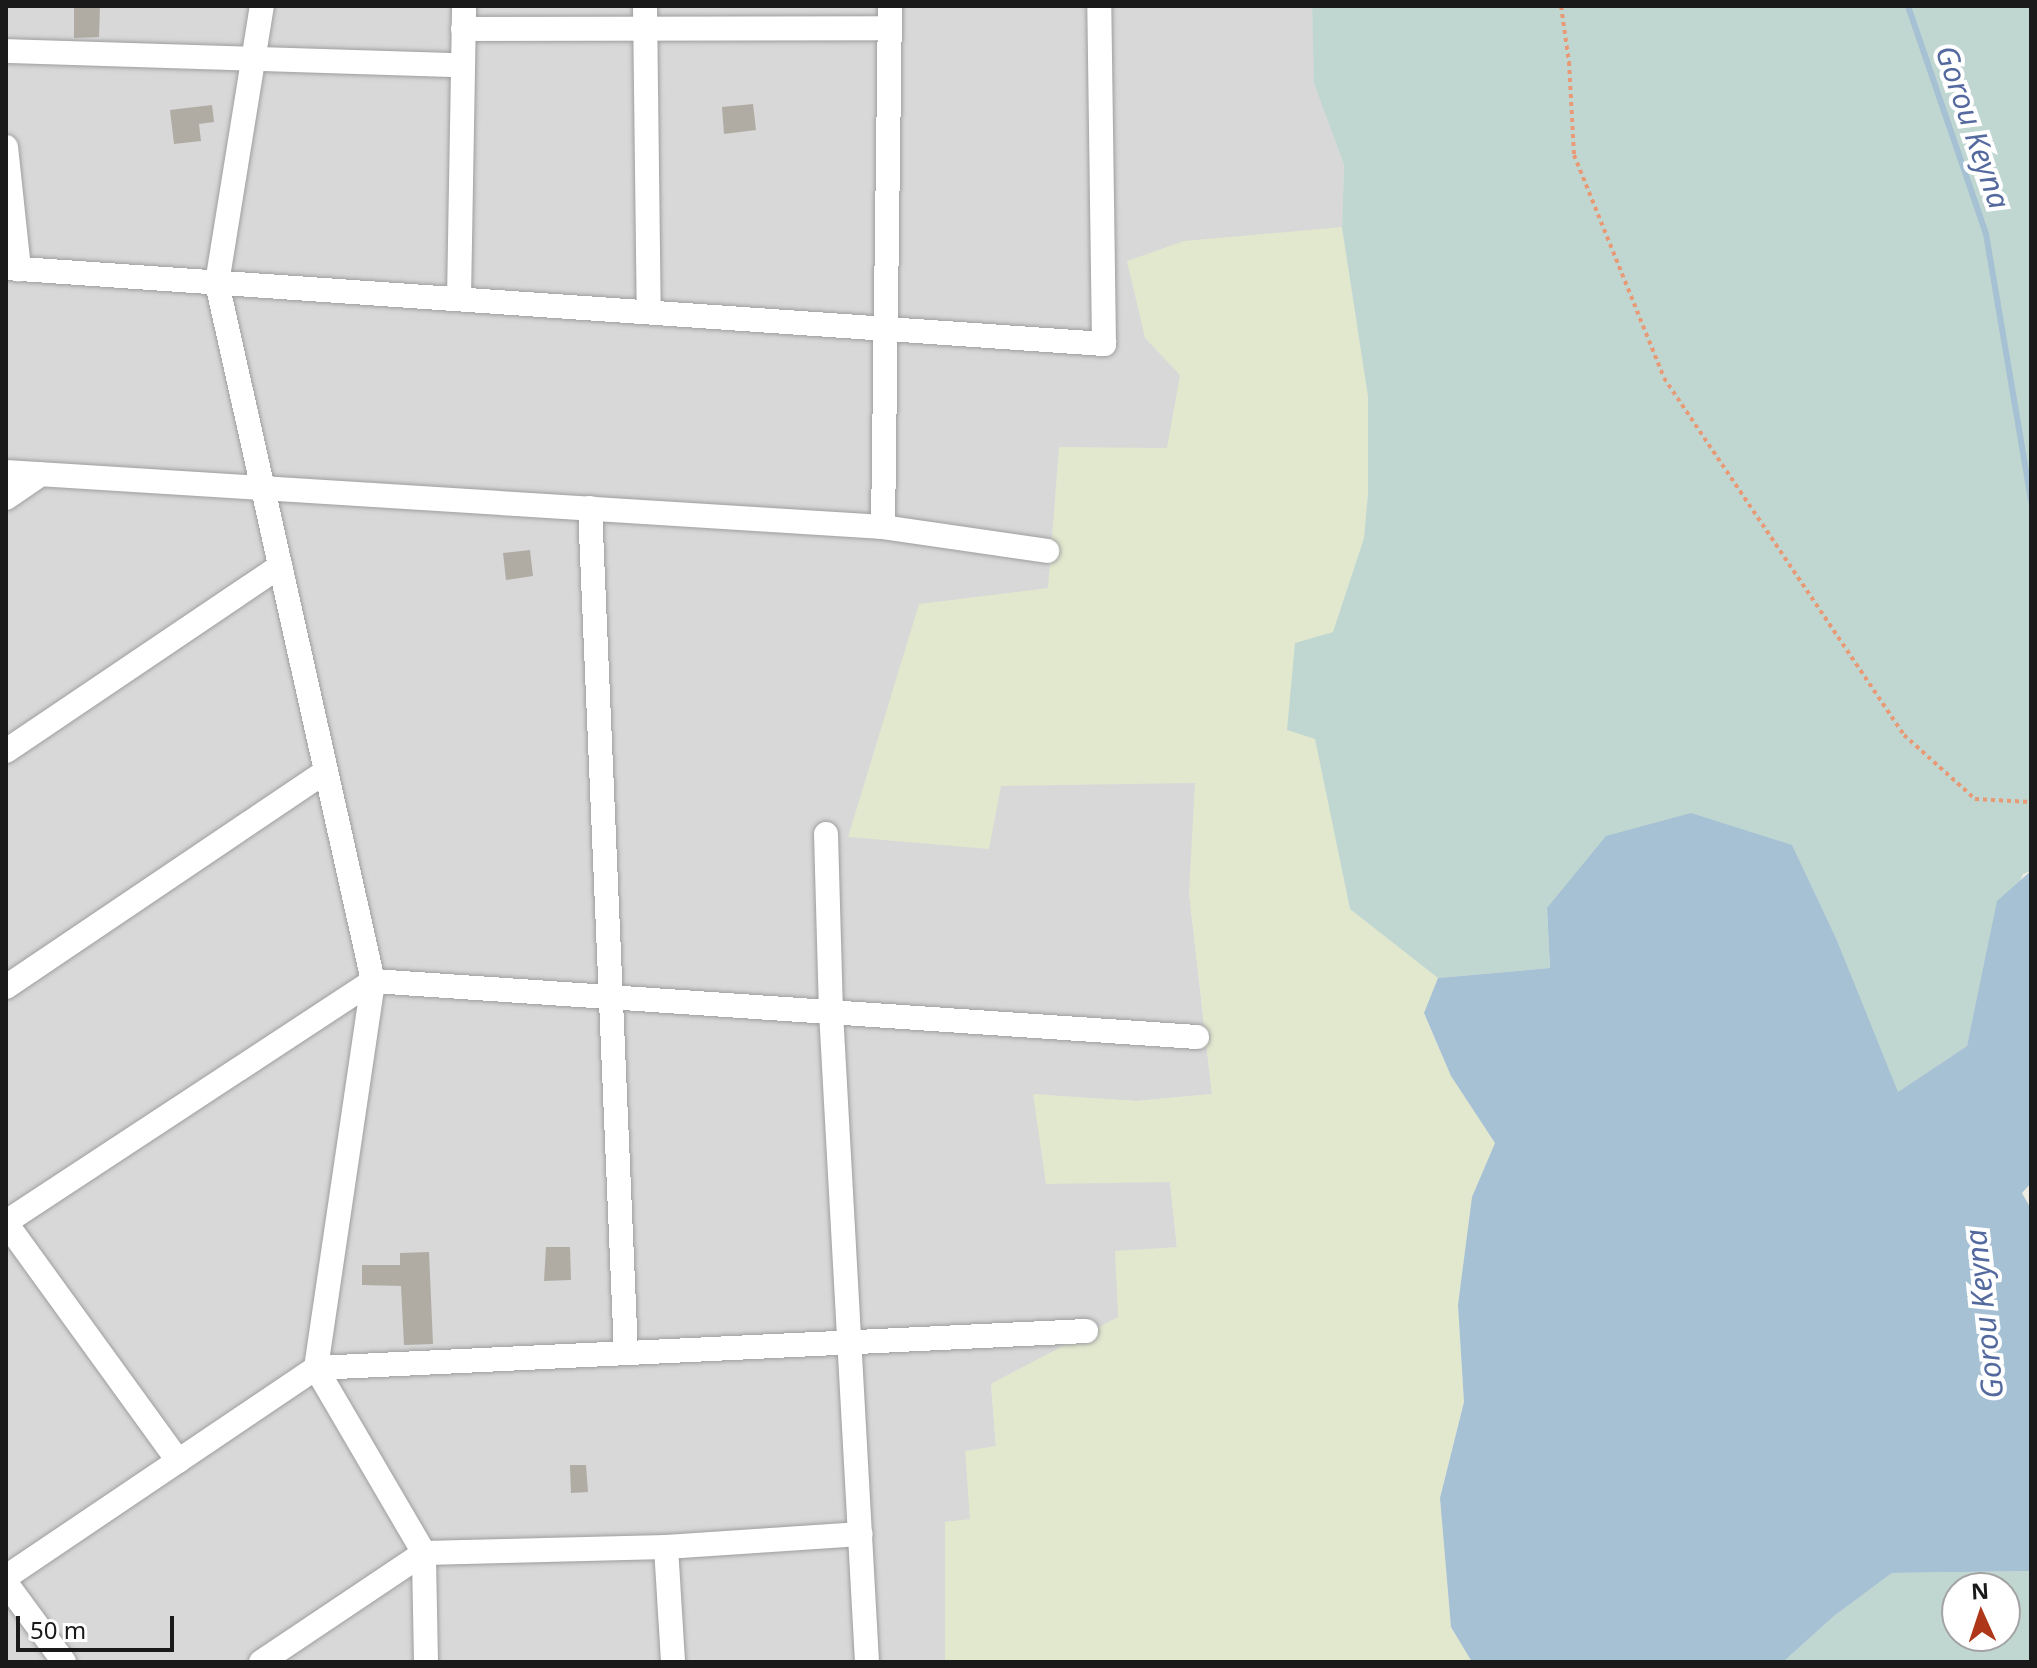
<!DOCTYPE html>
<html>
<head>
<meta charset="utf-8">
<style>
	body { margin:0 }
	#map { position:relative; width:2037px; height:1668px; overflow:hidden; background:#ebeae1; font-family:"Noto Sans",sans-serif }
	div>[style] { position:absolute }
	.residential>* { inset:0; background:#d8d8d8 }
	.farmland>* { inset:0; background:#e1e8ce }
	.wetland>* { inset:0; background:#c0d7d1 }
	.water>* { inset:0; background:#a6c0d4 }
	.stream>* { height:6px; margin:-3px; padding:0 3px; transform-origin:3px; border-radius:3px; background:#a6c0d4 }
	.building>* { inset:0; background:#b0aca4 }
	.path>* { height:4px; margin-top:-2px; transform-origin:0; background:repeating-linear-gradient(90deg,#e89975 0 4px,transparent 0 8px) }
	.roads { filter:drop-shadow(0 0 2px #9e9e9e) drop-shadow(0 0 2px #9e9e9e) }
	.minor>* { height:24px; margin:-12px; padding:0 12px; transform-origin:12px; border-radius:12px; background:#fff }
	span { translate:-50% -50%; white-space:nowrap; text-align:center; line-height:1.15; -webkit-text-stroke:8px #fff; paint-order:stroke }
	.water-label { font-size:30px; color:#54699d; font-style:italic }
	.frame { position:absolute; inset:0; border:8px solid #1a1a1a; pointer-events:none }
	.north { position:absolute; left:1941px; top:1572px; width:80px; height:80px; box-sizing:border-box; background:#fff; border:2px solid #a3a3a3; border-radius:50%; rotate:357deg; font-size:22px; font-weight:700; line-height:32px; text-align:center; color:#1a1a1a }
	.north::after { content:''; display:block; margin:auto; width:28px; height:36px; background:#ad3718; clip-path:polygon(50% 0,100% 100%,50% 72%,0 100%) }
	.scale { position:absolute; left:16px; top:1616px; width:158px; height:36px; box-sizing:border-box; border:4px solid #1a1a1a; border-top:0; padding-left:10px; font-size:24px; line-height:28px; white-space:nowrap; color:#1a1a1a; -webkit-text-stroke:6px #fff; paint-order:stroke }
</style>
</head>
<body>
<div id="map">
	<div class="residential">
		<i style="clip-path:polygon(6px 6px,1312px 6px,1315px 83px,1344px 165px,1342px 227px,1368px 396px,1189px 893px,1212px 1094px,1137px 1101px,1034px 1095px,1170px 1182px,1177px 1248px,1119px 1317px,991px 1384px,996px 1446px,970px 1520px,945px 1522px,945px 1662px,6px 1662px)"></i>
	</div>
	<div class="farmland">
		<i style="clip-path:polygon(1342px 227px,1368px 396px,1368px 493px,1364px 538px,1333px 633px,1315px 738px,1350px 909px,1438px 978px,1424px 1014px,1451px 1076px,1495px 1143px,1472px 1197px,1458px 1305px,1464px 1402px,1440px 1498px,1451px 1627px,1472px 1662px,945px 1662px,945px 1522px,970px 1519px,965px 1451px,996px 1446px,991px 1384px,1118px 1317px,1115px 1251px,1177px 1247px,1170px 1182px,1046px 1184px,1033px 1094px,1137px 1101px,1212px 1094px,1189px 893px,1195px 783px,1001px 786px,989px 849px,848px 837px,919px 604px,1048px 588px,1059px 447px,1167px 448px,1180px 375px,1145px 338px,1127px 261px,1184px 241px)"></i>
	</div>
	<div class="wetland">
		<i style="clip-path:polygon(1312px 6px,2031px 6px,2031px 871px,2023px 874px,1983px 975px,1967px 1046px,1897px 1093px,1836px 938px,1792px 846px,1547px 908px,1550px 968px,1438px 978px,1350px 909px,1315px 739px,1287px 730px,1295px 643px,1333px 632px,1364px 538px,1368px 493px,1368px 396px,1342px 227px,1344px 165px,1314px 83px)"></i>
		<i style="clip-path:polygon(evenodd,2031px 1571px,2031px 1662px,1783px 1662px,1834px 1616px,1892px 1573px,2031px 1571px,1957px 1588px,2005px 1588px,2005px 1636px,1957px 1636px,1957px 1588px)"></i>
	</div>
	<div class="water">
		<i style="clip-path:polygon(1691px 813px,1792px 845px,1836px 938px,1898px 1092px,1967px 1046px,1997px 901px,2031px 871px,2031px 1183px,2022px 1193px,2031px 1209px,2031px 1571px,1892px 1573px,1834px 1616px,1783px 1662px,1472px 1662px,1451px 1627px,1440px 1498px,1464px 1402px,1458px 1305px,1472px 1197px,1495px 1143px,1451px 1076px,1424px 1013px,1438px 978px,1550px 968px,1547px 908px,1606px 836px)"></i>
	</div>
	<div class="stream">
		<i style="left:1908px;top:6px;width:241px;rotate:71.1deg"></i>
		<i style="left:1986px;top:234px;width:271px;rotate:80.4deg"></i>
	</div>
	<div class="building">
		<i style="clip-path:polygon(74px 6px,100px 6px,99px 37px,74px 38px)"></i>
		<i style="clip-path:polygon(753px 104px,756px 130px,724px 134px,722px 107px)"></i>
		<i style="clip-path:polygon(212px 105px,214px 122px,199px 124px,201px 141px,174px 144px,170px 110px)"></i>
		<i style="clip-path:polygon(530px 550px,533px 576px,506px 580px,503px 553px)"></i>
		<i style="clip-path:polygon(546px 1247px,570px 1247px,571px 1280px,544px 1281px)"></i>
		<i style="clip-path:polygon(429px 1252px,433px 1344px,404px 1345px,401px 1286px,362px 1285px,362px 1265px,400px 1265px,400px 1253px)"></i>
		<i style="clip-path:polygon(570px 1465px,586px 1465px,588px 1492px,571px 1493px)"></i>
	</div>
	<div class="path">
		<i style="left:1561px;top:6px;width:57px;rotate:81.9deg"></i>
		<i style="left:1569px;top:62px;width:93px;rotate:86.9deg"></i>
		<i style="left:1574px;top:155px;width:240px;rotate:68deg"></i>
		<i style="left:1664px;top:378px;width:430px;rotate:56.1deg"></i>
		<i style="left:1904px;top:735px;width:96px;rotate:42deg"></i>
		<i style="left:1975px;top:799px;width:56px;rotate:3.1deg"></i>
	</div>
	<div class="roads">
		<div class="minor">
			<i style="left:645px;top:6px;width:306px;rotate:89.3deg"></i>
			<i style="left:463px;top:29px;width:427px;rotate:-0.1deg"></i>
			<i style="left:6px;top:51px;width:457px;rotate:1.8deg"></i>
			<i style="left:6px;top:147px;width:123px;rotate:83.9deg"></i>
			<i style="left:6px;top:268px;width:1101px;rotate:3.96deg"></i>
			<i style="left:1104px;top:344px;width:338px;rotate:-90.8deg"></i>
			<i style="left:459px;top:299px;width:293px;rotate:-89deg"></i>
			<i style="left:6px;top:472px;width:879px;rotate:3.59deg"></i>
			<i style="left:883px;top:527px;width:166px;rotate:8.3deg"></i>
			<i style="left:6px;top:498px;width:42px;rotate:-34.4deg"></i>
			<i style="left:590px;top:508px;width:846px;rotate:87.56deg"></i>
			<i style="left:883px;top:527px;width:521px;rotate:-89.23deg"></i>
			<i style="left:6px;top:751px;width:331px;rotate:-34deg"></i>
			<i style="left:826px;top:834px;width:178px;rotate:88.4deg"></i>
			<i style="left:831px;top:1012px;width:651px;rotate:86.83deg"></i>
			<i style="left:6px;top:987px;width:386px;rotate:-34deg"></i>
			<i style="left:6px;top:1222px;width:439px;rotate:-33.3deg"></i>
			<i style="left:373px;top:981px;width:826px;rotate:3.89deg"></i>
			<i style="left:6px;top:1223px;width:294px;rotate:54.1deg"></i>
			<i style="left:666px;top:1547px;width:115px;rotate:86.5deg"></i>
			<i style="left:6px;top:1577px;width:374px;rotate:-34deg"></i>
			<i style="left:316px;top:1368px;width:391px;rotate:-81.6deg"></i>
			<i style="left:373px;top:981px;width:715px;rotate:-102.6deg"></i>
			<i style="left:217px;top:283px;width:281px;rotate:-80.8deg"></i>
			<i style="left:6px;top:1583px;width:98px;rotate:53.7deg"></i>
			<i style="left:261px;top:1662px;width:196px;rotate:-33.8deg"></i>
			<i style="left:424px;top:1553px;width:242px;rotate:-1.4deg"></i>
			<i style="left:666px;top:1547px;width:195px;rotate:-3.8deg"></i>
			<i style="left:426px;top:1662px;width:109px;rotate:-91.1deg"></i>
			<i style="left:424px;top:1553px;width:214px;rotate:-120.3deg"></i>
			<i style="left:316px;top:1368px;width:771px;rotate:-2.75deg"></i>
		</div>
	</div>
	<div class="water-label">
		<span style="left:1973px;top:127px;rotate:71deg">Gorou Keyna</span>
		<span style="left:1984px;top:1314px;rotate:-96deg">Gorou Keyna</span>
	</div>
	<div class="frame"></div>
	<div class="north">N</div>
	<div class="scale">50 m</div>
</div>
</body>
</html>
